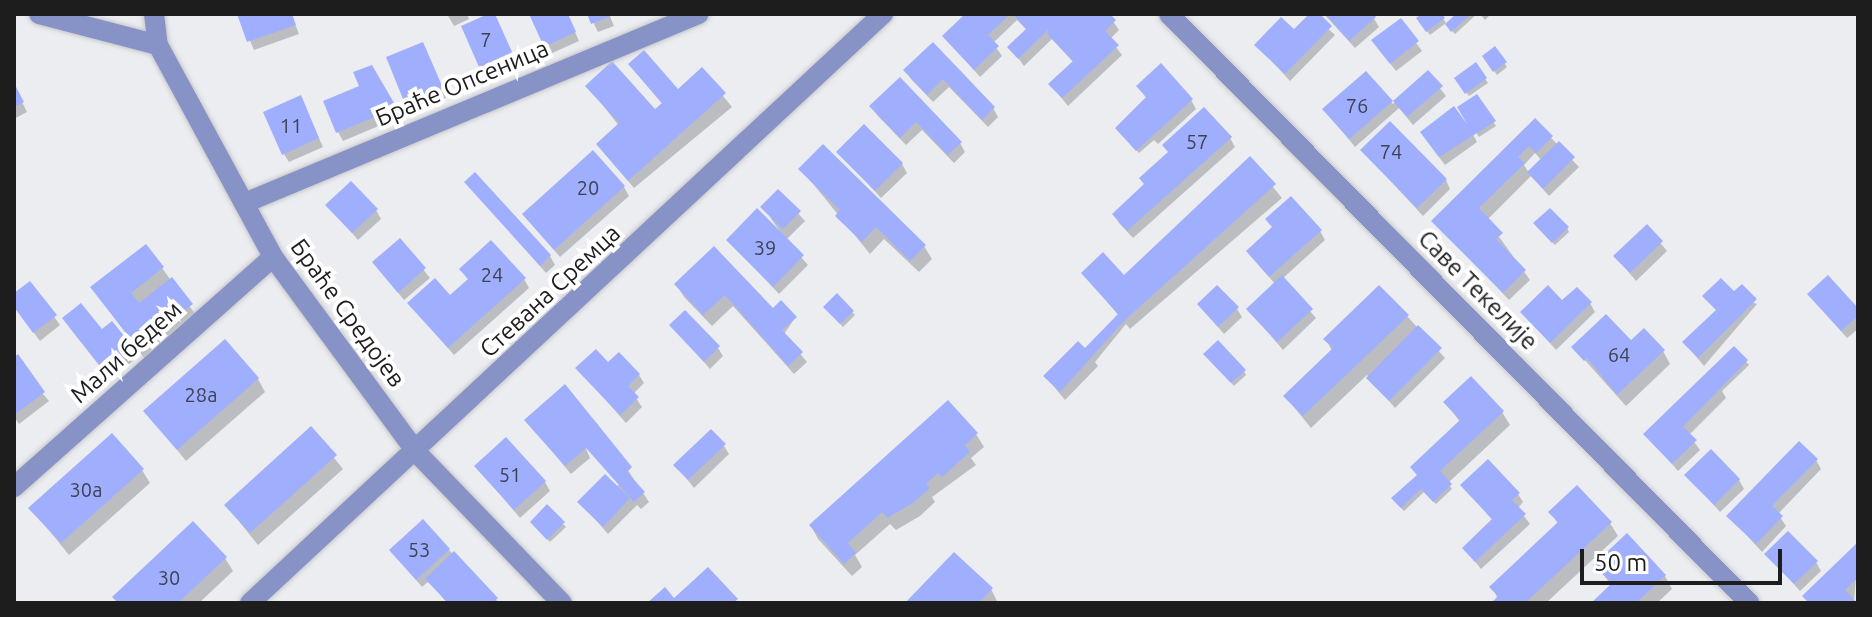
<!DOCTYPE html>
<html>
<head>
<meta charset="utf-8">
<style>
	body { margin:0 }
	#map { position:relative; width:1872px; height:617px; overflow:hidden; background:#ecedf1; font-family:Ubuntu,sans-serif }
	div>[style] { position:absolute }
	.shadow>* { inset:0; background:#0003 }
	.building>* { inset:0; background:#a0affd }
	.roads { filter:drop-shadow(0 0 2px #c7c8cb) drop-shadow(0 0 2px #c7c8cb) }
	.minor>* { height:20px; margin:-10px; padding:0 10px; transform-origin:10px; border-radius:10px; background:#8792c6 }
	.tertiary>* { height:20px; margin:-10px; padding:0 10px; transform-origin:10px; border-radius:10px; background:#8792c6 }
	span { translate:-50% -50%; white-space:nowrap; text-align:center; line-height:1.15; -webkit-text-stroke:8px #fff; paint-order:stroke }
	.number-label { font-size:20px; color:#3e4256 }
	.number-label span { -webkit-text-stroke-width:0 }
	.street-label { font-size:24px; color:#1d1d1e }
	.frame { position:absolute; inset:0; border:16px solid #1d1d1e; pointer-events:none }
	.scale { position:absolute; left:1580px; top:549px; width:202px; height:36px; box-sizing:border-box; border:4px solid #1d1d1e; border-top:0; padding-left:10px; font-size:24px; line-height:28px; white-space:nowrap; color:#1d1d1e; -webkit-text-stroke:6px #fff; paint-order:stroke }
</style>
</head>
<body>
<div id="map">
	<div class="shadow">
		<i style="clip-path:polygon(239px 14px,291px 14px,299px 34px,254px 50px)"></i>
		<i style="clip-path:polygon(447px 14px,467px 14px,469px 19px,454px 26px)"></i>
		<i style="clip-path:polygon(493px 14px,515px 61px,486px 74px,481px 66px)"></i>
		<i style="clip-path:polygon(531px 14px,567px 14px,579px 41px,550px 54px)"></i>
		<i style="clip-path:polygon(589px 14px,609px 14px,614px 26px,598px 32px)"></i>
		<i style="clip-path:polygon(968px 14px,1108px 14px,1119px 30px,1110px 39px,1122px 55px,1068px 106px,1051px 85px,1074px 63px,1052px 39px,1024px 66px,1010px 47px,1027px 30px,1017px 20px,993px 43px,1002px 56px,980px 77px,944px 36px)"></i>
		<i style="clip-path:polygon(1312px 14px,1335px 35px,1290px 81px,1257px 45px,1294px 32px)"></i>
		<i style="clip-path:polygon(1324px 14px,1371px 14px,1379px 27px,1355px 48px)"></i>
		<i style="clip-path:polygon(1424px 14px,1440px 14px,1446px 23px,1430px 35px,1420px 22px)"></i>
		<i style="clip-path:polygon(1459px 14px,1477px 14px,1455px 34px,1449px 28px)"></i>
		<i style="clip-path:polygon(1480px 14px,1491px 14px,1485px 20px)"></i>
		<i style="clip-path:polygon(1400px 21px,1422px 51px,1396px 71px,1379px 49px)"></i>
		<i style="clip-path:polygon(933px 45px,993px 108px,998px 117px,988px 127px,949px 87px,933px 102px,911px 79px,906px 71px)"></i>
		<i style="clip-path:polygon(1495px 49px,1507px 67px,1497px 75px,1484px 56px)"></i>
		<i style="clip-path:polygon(427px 53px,446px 98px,412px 112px,407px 103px)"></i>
		<i style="clip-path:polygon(630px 65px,678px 92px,702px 70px,732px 107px,634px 188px,598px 145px,619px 126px,588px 86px,655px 112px,663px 105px)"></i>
		<i style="clip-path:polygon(1476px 65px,1488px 83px,1469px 96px,1456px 79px)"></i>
		<i style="clip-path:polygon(371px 67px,400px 117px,343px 141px,338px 132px)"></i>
		<i style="clip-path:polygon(1428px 73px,1446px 96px,1413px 125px,1399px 108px,1355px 147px,1325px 110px,1366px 74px,1393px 104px)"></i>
		<i style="clip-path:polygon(900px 80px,960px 143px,965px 152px,954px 163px,922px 130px,906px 145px,877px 115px,872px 107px)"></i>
		<i style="clip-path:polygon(14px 86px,27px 112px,14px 119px)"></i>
		<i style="clip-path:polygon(1138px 86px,1191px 100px,1196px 109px,1158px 144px,1154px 140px,1139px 153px,1119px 132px,1147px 99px)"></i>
		<i style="clip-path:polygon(1477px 97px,1496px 126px,1479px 137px,1460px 108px)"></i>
		<i style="clip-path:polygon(305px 107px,323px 147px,289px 162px,284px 154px)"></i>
		<i style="clip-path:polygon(evenodd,1535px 121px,1579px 167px,1549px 196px,1531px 176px,1487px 220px,1530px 280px,1509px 300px,1434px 221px,1535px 121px,1535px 153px,1542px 161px,1529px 173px,1524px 165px,1535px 153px)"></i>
		<i style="clip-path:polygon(1472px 133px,1477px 142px,1445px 165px,1427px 141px)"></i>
		<i style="clip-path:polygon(1230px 138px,1235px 147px,1133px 238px,1119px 223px,1114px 214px)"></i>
		<i style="clip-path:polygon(1363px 151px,1446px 180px,1450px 189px,1423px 216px)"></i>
		<i style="clip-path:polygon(839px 152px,902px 164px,907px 173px,881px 198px)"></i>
		<i style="clip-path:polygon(1250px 159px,1282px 198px,1130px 329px,1126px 324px,1095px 362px,1098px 366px,1065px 400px,1046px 377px,1085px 350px,1119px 316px,1083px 273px,1124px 278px)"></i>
		<i style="clip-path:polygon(801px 169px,924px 246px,932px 259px,919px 272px,884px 239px,870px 254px)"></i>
		<i style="clip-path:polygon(467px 182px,550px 256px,555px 265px,546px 273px)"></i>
		<i style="clip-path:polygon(624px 187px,629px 196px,560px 257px,524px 215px)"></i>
		<i style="clip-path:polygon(778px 191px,805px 221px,786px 240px,808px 265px,779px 294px,728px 240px,783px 236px,763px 207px)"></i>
		<i style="clip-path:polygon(328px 205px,376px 210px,381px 219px,358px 240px)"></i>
		<i style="clip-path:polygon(1647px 227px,1667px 251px,1636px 281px,1616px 257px)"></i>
		<i style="clip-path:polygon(1538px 228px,1567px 228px,1569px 232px,1555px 245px)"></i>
		<i style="clip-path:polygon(1320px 231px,1325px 240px,1282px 279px,1316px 318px,1283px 350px,1248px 309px,1275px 284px,1248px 252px)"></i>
		<i style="clip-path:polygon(400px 241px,430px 278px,404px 300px,374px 263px)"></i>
		<i style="clip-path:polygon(714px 248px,773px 311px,795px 318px,784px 334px,807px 362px,794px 374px,733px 306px,712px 326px,684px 297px,676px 284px)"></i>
		<i style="clip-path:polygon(162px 268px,198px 318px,145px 359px,92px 288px)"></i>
		<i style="clip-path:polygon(461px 269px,524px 279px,529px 288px,454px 355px,410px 304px,450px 297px,469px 281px)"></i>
		<i style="clip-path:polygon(30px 283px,60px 325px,40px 341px,14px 306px,14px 295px)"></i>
		<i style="clip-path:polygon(1734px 294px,1757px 304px,1704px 366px,1684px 342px)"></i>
		<i style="clip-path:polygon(1810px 295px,1858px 311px,1858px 329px,1847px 338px)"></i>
		<i style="clip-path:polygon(1562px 303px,1590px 303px,1595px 312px,1556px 350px,1523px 312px)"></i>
		<i style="clip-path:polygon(1199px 305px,1237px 309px,1242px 317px,1224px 334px)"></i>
		<i style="clip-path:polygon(828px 311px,852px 312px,855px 315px,843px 327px)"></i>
		<i style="clip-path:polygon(1407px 316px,1445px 358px,1395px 408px,1367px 375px,1311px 428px,1285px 396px,1332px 351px,1326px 339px)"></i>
		<i style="clip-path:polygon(672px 325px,718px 348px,723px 356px,710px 369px)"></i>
		<i style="clip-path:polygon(69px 327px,101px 332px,132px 349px,137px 358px,110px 379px)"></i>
		<i style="clip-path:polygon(1631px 343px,1663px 351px,1670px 364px,1626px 406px,1574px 348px)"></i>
		<i style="clip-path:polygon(1734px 349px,1749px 365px,1722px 391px,1726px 398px,1689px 435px,1700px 450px,1678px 471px,1646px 434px)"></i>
		<i style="clip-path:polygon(1208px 358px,1244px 371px,1246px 375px,1234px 386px)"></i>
		<i style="clip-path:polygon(14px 360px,49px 401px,19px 424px,14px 417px)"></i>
		<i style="clip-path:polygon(608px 365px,639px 375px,644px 383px,633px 394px,642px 407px,626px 423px,578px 369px)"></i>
		<i style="clip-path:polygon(258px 379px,265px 392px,186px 461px,146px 411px)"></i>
		<i style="clip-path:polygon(565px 387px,598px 425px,649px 502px,641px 509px,637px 505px,608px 534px,580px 502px,619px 485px,584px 444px,590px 458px,571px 474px,526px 420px)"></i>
		<i style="clip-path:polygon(1446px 403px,1502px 412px,1510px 425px,1448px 483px,1452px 489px,1436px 504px,1424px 492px,1404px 511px,1396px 503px,1418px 477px,1412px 467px,1460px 422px)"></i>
		<i style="clip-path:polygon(311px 429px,343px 469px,258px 545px,226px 505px)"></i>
		<i style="clip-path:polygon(976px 434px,984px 447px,971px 458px,976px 465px,932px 497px,935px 502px,920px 516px,896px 530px,890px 524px,855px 555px,862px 567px,852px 576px,818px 539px,811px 526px)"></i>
		<i style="clip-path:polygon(724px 446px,729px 454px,694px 488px,676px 465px)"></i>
		<i style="clip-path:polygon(1816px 460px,1821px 469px,1778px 514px,1786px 526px,1762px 552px,1729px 516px)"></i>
		<i style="clip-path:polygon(477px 467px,545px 482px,550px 491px,520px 518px)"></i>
		<i style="clip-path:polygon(142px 470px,150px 483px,69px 555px,31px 508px)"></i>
		<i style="clip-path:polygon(1687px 475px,1739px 480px,1744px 489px,1720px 512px)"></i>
		<i style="clip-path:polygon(1463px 485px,1518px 494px,1523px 502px,1518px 508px,1530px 524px,1481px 569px,1464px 548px,1493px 521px)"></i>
		<i style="clip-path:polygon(547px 507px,566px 527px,550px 542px,532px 523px)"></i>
		<i style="clip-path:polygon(1551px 512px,1610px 523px,1618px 536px,1546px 603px,1494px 603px,1498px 599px,1492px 587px,1558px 524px)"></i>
		<i style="clip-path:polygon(1858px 545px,1854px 603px,1809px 603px,1805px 596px)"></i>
		<i style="clip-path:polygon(391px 550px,449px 550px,499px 603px,447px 603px,429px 581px,422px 587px)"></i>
		<i style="clip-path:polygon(1767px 554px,1816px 562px,1821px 571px,1800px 591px)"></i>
		<i style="clip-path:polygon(225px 558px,233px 571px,199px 603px,118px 603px,115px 597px)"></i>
		<i style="clip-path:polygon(1596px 565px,1665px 576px,1672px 589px,1657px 603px,1594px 603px,1612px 586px)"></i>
		<i style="clip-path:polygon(991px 589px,998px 603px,908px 603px)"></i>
	</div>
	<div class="building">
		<i style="clip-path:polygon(237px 14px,292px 14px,296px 25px,247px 42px)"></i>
		<i style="clip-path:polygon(488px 14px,495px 14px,512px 52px,479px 67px,461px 26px)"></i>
		<i style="clip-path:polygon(529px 14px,568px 14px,576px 32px,544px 47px)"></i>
		<i style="clip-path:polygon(587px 14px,616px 14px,591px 24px)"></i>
		<i style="clip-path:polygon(965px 14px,1010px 14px,988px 35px,999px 46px,974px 70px,942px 36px)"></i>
		<i style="clip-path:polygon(1013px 14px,1110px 14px,1116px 20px,1105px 31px,1119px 45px,1062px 98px,1048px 84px,1073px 61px,1047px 34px,1049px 29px,1018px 59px,1007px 47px,1026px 29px)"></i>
		<i style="clip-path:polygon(1309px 14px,1320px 14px,1332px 26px,1285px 74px,1254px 45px,1281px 17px,1294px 29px)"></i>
		<i style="clip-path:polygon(1325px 14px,1373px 14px,1376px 17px,1349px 41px)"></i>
		<i style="clip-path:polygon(1421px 14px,1442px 14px,1445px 18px,1426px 32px,1416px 18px)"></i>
		<i style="clip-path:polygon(1456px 14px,1471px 14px,1451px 32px,1445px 24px)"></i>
		<i style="clip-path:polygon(1401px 18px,1419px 41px,1390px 64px,1371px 40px)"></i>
		<i style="clip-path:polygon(423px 42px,443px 88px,405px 104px,386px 57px)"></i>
		<i style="clip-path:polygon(933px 42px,995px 107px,982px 120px,943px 79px,927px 95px,903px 70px)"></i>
		<i style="clip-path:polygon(1495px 46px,1507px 62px,1493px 72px,1482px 56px)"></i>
		<i style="clip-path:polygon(644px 50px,678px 89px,702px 67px,726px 93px,628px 181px,596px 144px,619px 123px,585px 86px,612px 61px,655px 109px,662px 103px,628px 64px)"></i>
		<i style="clip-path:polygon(1476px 62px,1487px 78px,1465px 94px,1454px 78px)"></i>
		<i style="clip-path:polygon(1161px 63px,1193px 99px,1136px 151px,1115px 128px,1146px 97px,1136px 86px)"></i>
		<i style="clip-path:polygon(372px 65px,397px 108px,336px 133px,323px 101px,359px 86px,353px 72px)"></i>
		<i style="clip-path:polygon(1428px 70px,1443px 86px,1407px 117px,1393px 101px)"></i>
		<i style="clip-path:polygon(1366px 71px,1393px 101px,1349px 139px,1322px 109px)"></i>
		<i style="clip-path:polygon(900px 77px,962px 142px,948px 155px,916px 122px,900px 138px,869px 106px)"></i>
		<i style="clip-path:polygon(14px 83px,24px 102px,14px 107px)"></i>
		<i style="clip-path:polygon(1477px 94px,1496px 121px,1439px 157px,1420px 132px,1454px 106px,1467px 124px,1457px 107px)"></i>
		<i style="clip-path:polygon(301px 95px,319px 138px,282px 155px,263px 112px)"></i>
		<i style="clip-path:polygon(1204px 107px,1232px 137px,1127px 231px,1112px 214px,1144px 184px,1139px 178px,1168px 152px,1162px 145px)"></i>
		<i style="clip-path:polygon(1535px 118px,1553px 136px,1536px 153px,1529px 146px,1518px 157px,1525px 163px,1479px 208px,1503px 233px,1496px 239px,1526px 270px,1503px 293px,1431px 221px)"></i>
		<i style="clip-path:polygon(1390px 121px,1447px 179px,1417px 208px,1360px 150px)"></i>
		<i style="clip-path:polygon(864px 124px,903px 163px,875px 191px,836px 152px)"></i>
		<i style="clip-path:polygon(1559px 141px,1575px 157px,1543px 189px,1527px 172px)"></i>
		<i style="clip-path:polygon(823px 144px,926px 245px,910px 261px,876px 227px,862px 242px,835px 216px,840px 210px,798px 169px)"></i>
		<i style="clip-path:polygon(593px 150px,625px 186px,554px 250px,522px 214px)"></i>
		<i style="clip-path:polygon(1250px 156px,1276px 184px,1124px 321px,1060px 392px,1043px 376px,1078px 341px,1085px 348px,1118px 314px,1081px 273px,1103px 252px,1124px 275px)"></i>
		<i style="clip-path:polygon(475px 172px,551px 255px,540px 266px,464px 182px)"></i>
		<i style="clip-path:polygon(351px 181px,378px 209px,352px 233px,325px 205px)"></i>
		<i style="clip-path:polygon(778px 189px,801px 211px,783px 229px,760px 207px)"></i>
		<i style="clip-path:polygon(1291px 196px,1322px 230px,1269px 277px,1246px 251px,1272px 227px,1265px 219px)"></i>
		<i style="clip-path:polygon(757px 208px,804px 255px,773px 287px,726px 240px)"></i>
		<i style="clip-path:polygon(1550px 208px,1569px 227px,1552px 243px,1533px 223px)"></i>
		<i style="clip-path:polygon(1647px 224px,1663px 241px,1630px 273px,1613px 256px)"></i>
		<i style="clip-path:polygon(400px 238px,426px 268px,398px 293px,372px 262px)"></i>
		<i style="clip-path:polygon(491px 240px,526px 278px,448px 348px,407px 303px,435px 278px,450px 295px,468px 279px,459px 269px)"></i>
		<i style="clip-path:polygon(146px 244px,164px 267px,131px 293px,139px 303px,172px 277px,193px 304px,137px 347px,90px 287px)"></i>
		<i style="clip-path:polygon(714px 246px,773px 308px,781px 300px,797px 317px,782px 330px,803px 352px,788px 366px,725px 295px,703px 315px,674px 284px)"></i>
		<i style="clip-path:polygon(1282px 275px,1313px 309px,1277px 342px,1246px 309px)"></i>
		<i style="clip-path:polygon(1828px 275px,1858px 308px,1858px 316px,1841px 331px,1807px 294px)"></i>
		<i style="clip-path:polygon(1721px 278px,1734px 291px,1742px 284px,1757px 299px,1698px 358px,1682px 342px,1716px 310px,1702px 296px)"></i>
		<i style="clip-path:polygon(30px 281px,57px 315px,33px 333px,14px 307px,14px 293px)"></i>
		<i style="clip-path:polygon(1217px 285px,1239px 307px,1218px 327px,1197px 304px)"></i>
		<i style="clip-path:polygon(1379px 285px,1409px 315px,1303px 416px,1283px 396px,1333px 348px,1323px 339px)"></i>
		<i style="clip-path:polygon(1548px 285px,1562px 300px,1577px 287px,1592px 302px,1550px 343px,1520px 312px)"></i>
		<i style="clip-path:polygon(837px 293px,854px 311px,840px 324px,823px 307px)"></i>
		<i style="clip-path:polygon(81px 303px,102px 329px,112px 321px,134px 348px,104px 371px,62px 318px)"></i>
		<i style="clip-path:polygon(685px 310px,720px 346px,704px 362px,669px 325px)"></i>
		<i style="clip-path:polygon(1606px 314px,1631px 340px,1644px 328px,1665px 350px,1617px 395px,1587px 358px,1584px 361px,1571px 347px)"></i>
		<i style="clip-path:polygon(1418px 325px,1442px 348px,1389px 401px,1366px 378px)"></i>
		<i style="clip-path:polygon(225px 339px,259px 378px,177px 450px,143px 411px)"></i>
		<i style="clip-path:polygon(1218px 340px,1246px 370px,1231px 383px,1203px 354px)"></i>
		<i style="clip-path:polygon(1734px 346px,1748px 360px,1683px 427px,1697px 440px,1672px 464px,1643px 434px)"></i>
		<i style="clip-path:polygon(596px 349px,608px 362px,619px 352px,640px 374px,628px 386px,639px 397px,620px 415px,575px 368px)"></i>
		<i style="clip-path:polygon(18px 354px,45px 392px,14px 415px,14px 357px)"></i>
		<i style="clip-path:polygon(1471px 376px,1504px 411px,1440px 471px,1452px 484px,1433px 502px,1421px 489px,1401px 508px,1391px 498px,1417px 475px,1410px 467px,1460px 420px,1443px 402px)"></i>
		<i style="clip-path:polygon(565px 384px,632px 467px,627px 472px,645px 492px,634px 502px,586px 448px,565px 466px,524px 420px)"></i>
		<i style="clip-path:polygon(948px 400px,978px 433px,965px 445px,970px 452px,942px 477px,938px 473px,926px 484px,930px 488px,913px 503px,887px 518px,882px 512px,848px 543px,856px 553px,844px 564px,809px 525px)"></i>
		<i style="clip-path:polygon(311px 426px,337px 455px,250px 533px,224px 505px)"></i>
		<i style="clip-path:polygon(711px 429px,726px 444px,688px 480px,673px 465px)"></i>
		<i style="clip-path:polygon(112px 433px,144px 469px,61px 543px,28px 508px)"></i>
		<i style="clip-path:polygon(506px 437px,546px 481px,514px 510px,474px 466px)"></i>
		<i style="clip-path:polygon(1799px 441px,1818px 459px,1772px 506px,1783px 516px,1756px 544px,1726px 516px)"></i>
		<i style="clip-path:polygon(1711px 449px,1740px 479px,1714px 505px,1684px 475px)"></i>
		<i style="clip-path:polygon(1488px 459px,1520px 493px,1512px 500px,1526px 514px,1475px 562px,1462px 548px,1492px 519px,1460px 485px)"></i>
		<i style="clip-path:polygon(605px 474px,630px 498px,603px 527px,577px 502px)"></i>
		<i style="clip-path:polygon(1577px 485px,1612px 522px,1525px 603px,1491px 603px,1498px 596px,1489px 587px,1558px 522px,1548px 512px)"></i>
		<i style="clip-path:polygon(547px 504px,565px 522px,547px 540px,530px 522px)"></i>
		<i style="clip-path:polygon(423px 519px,450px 549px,416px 580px,389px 550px)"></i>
		<i style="clip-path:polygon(193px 521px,227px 557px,178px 603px,118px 603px,112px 597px)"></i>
		<i style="clip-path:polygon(1788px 531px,1818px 561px,1794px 584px,1764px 554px)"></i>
		<i style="clip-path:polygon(1627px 533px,1666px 575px,1636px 603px,1591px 603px,1612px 583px,1593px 565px)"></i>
		<i style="clip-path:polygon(1858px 542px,1858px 578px,1845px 590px,1857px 603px,1809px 603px,1802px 596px)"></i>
		<i style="clip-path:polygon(454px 551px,498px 598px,493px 603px,448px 603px,425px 579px)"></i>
		<i style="clip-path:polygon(954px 552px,993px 588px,979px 603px,905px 603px)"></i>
		<i style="clip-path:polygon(708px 567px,738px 599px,733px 603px,647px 603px,665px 587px,674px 598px)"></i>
	</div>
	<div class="roads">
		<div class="minor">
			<i style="left:39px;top:14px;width:123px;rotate:14.6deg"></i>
			<i style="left:154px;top:14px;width:31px;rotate:83deg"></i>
			<i style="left:158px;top:45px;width:241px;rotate:61.5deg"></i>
			<i style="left:273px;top:257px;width:242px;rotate:53.7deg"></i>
			<i style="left:416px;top:452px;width:210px;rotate:46deg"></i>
			<i style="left:1169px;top:14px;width:827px;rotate:45.44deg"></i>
			<i style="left:247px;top:202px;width:489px;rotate:-22.6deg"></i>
			<i style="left:14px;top:487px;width:346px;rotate:-41.6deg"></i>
		</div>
		<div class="tertiary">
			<i style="left:250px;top:603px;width:865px;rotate:-42.94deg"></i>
		</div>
	</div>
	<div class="number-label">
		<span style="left:486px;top:39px">7</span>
		<span style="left:1357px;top:105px">76</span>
		<span style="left:291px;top:125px">11</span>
		<span style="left:1197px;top:141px">57</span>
		<span style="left:1391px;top:151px">74</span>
		<span style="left:588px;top:187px">20</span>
		<span style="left:765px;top:247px">39</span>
		<span style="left:492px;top:274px">24</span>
		<span style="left:1619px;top:354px">64</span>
		<span style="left:201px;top:394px">28a</span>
		<span style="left:510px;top:474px">51</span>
		<span style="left:86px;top:489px">30a</span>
		<span style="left:419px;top:549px">53</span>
		<span style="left:169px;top:577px">30</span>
	</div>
	<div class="street-label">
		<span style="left:462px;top:83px;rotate:-23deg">Браће Опсеница</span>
		<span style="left:1478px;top:290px;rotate:45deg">Саве Текелије</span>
		<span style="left:550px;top:291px;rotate:-43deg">Стевана Сремца</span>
		<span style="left:348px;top:313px;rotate:54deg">Браће Средојев</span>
		<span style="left:126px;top:352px;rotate:-42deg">Мали бедем</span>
	</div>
	<div class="frame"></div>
	<div class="scale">50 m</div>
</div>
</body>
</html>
